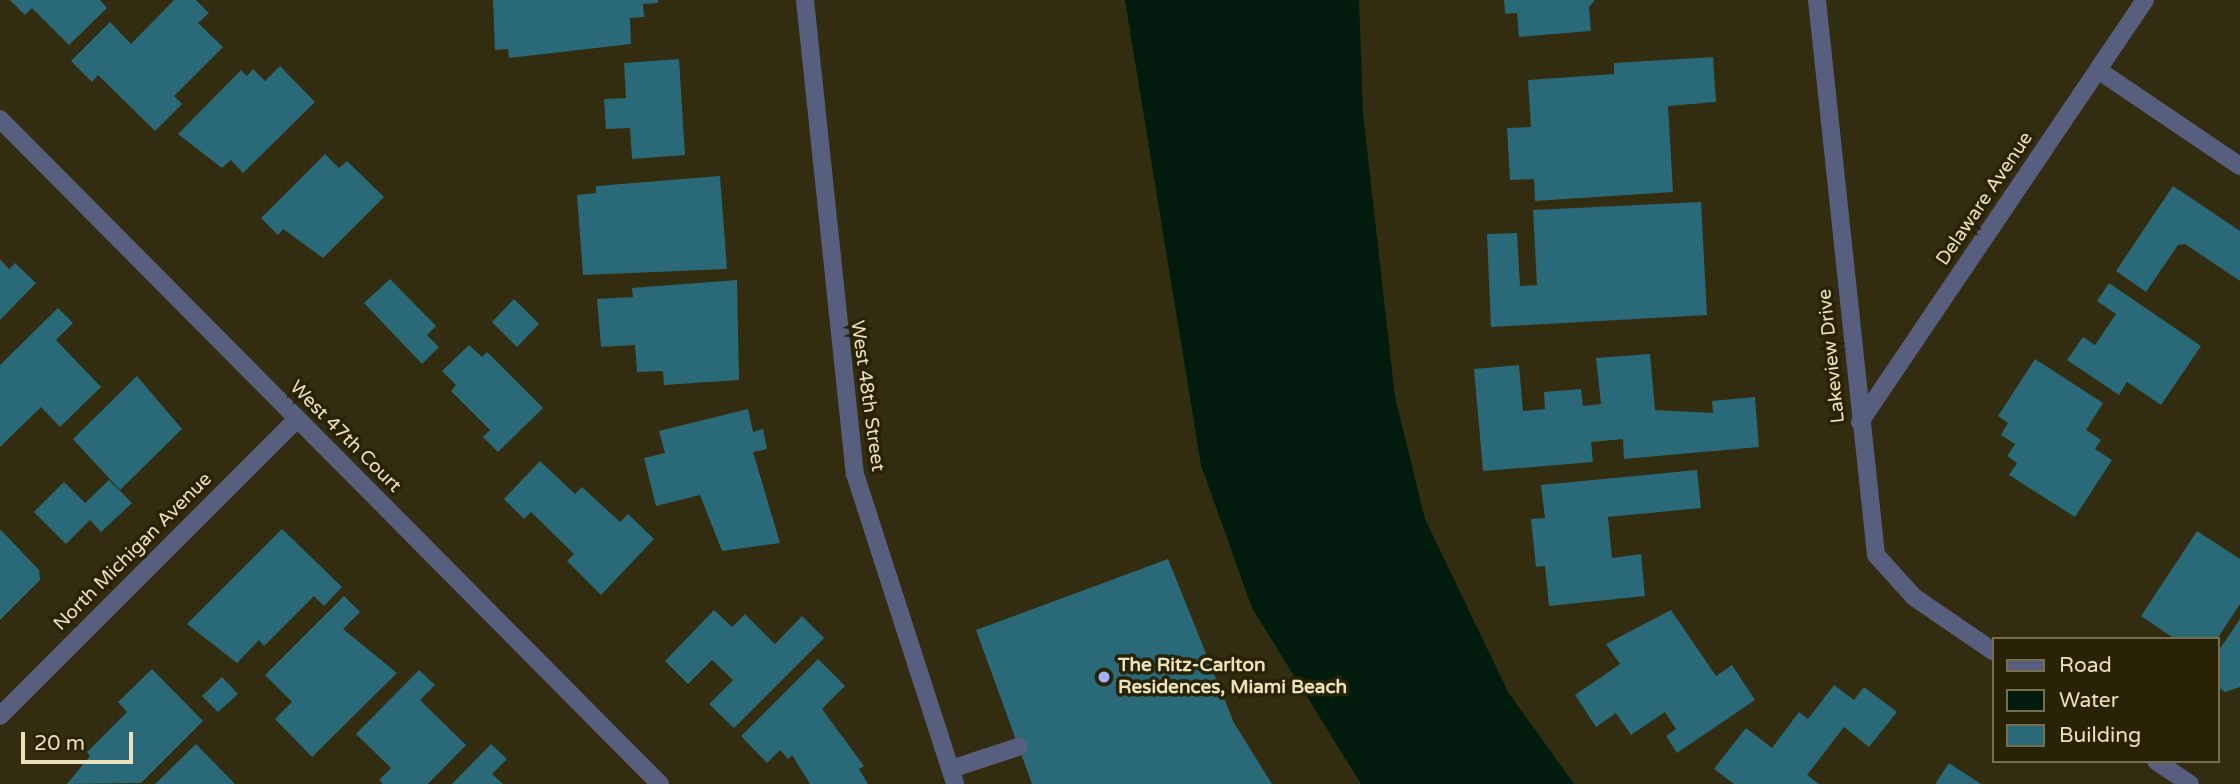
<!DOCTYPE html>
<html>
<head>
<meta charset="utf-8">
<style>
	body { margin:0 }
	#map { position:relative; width:2240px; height:784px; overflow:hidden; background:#322c10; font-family:"Varela Round",sans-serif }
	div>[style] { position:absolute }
	.water>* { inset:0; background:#011b0c }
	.building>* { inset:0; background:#2a6977 }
	.minor>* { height:18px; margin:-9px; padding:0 9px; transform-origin:9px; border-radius:9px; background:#585f7e }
	.dots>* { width:19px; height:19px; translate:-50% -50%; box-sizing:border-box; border:4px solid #282206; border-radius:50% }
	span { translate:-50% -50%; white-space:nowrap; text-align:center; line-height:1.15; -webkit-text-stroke:7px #282206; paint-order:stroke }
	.street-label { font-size:19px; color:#ece2b9 }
	.poi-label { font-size:19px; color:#ece2b9; font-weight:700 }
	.left { translate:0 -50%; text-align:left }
	.legend { position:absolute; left:1992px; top:637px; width:228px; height:126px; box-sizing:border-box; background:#282206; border:2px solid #766f4e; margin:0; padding:9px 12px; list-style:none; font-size:21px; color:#ece2b9 }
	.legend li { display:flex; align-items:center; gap:14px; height:35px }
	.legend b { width:35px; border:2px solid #766f4e }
	.scale { position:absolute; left:21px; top:732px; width:112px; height:32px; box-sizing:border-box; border:4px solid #ece2b9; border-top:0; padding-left:9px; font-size:21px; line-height:24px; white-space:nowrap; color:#ece2b9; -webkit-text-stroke:5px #282206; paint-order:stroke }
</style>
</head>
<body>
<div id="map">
	<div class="water">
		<i style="clip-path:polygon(1125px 0,1359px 0,1363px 114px,1395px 397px,1425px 519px,1508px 692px,1574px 784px,1361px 784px,1252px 608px,1201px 465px)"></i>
	</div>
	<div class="building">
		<i style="clip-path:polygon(10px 0,100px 0,107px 8px,69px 45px,32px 8px,25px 15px)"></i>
		<i style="clip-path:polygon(174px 0,196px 0,209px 13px,198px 23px,223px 47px,174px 96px,182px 104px,155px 131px,98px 75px,92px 82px,71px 61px,110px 22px,131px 44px)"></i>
		<i style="clip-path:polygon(493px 0,658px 0,658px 3px,643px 4px,644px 17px,630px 18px,631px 44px,509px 58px,508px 49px,495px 50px)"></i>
		<i style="clip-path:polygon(1504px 0,1595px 0,1589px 7px,1591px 31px,1519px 37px,1517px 13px,1505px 14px)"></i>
		<i style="clip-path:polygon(1713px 57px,1716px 102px,1668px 106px,1673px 192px,1535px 201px,1534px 179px,1510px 180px,1507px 128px,1531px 127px,1528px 80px,1614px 74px,1614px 63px)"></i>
		<i style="clip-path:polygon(679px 59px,685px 155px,632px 159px,630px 128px,606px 129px,604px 99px,626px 98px,624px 63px)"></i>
		<i style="clip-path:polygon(280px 66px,315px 102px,243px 173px,231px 160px,222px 168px,178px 134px,241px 70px,247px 76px,253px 69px,265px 81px)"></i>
		<i style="clip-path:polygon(325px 154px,339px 168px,347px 161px,384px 197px,323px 258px,283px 229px,278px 235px,261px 218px)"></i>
		<i style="clip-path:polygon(720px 176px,727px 269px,583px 275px,577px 195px,596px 193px,596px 186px)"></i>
		<i style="clip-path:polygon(2173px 186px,2240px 231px,2240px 281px,2185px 244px,2178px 245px,2146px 292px,2116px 271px)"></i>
		<i style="clip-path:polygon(1701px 202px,1707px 315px,1491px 327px,1487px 234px,1517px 233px,1520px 286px,1537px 285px,1533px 210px)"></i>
		<i style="clip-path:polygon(0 259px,9px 269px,15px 263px,36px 283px,0 320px)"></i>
		<i style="clip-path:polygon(390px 279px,436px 326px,427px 335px,439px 347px,422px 364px,364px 303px)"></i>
		<i style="clip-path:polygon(737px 280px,739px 380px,664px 385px,663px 371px,637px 372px,635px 345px,601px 347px,597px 299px,633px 297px,632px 288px)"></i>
		<i style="clip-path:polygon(2109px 283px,2201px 346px,2161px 405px,2127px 382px,2119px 395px,2067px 360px,2083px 337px,2095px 345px,2116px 314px,2097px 301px)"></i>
		<i style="clip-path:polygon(514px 299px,539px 324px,517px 347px,492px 322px)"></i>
		<i style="clip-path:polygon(58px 308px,73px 323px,56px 340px,101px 387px,60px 427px,41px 407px,0 447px,0 365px)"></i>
		<i style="clip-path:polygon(469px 345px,482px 357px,487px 352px,543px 408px,498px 452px,483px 437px,490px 430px,451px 391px,456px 385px,442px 371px)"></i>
		<i style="clip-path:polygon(1650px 354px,1655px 410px,1713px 413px,1712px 401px,1755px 397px,1759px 447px,1624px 459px,1623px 439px,1591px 442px,1593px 462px,1483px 471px,1474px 369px,1519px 365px,1523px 411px,1545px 409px,1544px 392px,1581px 389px,1583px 406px,1601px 404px,1596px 358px)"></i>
		<i style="clip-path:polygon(2035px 359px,2103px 403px,2086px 430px,2101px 440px,2095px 449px,2112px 460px,2075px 517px,2009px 475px,2017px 463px,2007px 456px,2015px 444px,2001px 435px,2008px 423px,1998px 416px)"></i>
		<i style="clip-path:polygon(137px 376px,182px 429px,120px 490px,73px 439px)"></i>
		<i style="clip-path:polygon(748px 409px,753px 432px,763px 429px,767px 449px,753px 452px,780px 543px,722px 551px,700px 495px,656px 506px,644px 458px,665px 453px,659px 431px)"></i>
		<i style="clip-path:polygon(540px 461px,575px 494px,582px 487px,620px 522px,628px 514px,654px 539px,601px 595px,567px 561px,574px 554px,531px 512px,524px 519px,504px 499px)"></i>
		<i style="clip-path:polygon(1697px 470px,1701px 508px,1608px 517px,1612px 558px,1641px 554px,1645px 596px,1549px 606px,1545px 566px,1536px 567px,1531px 519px,1545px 518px,1541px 485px)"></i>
		<i style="clip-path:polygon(109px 480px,132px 503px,101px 532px,90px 520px,66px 544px,34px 512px,64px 482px,85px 503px)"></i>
		<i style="clip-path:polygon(0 529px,39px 570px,40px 580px,0 620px)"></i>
		<i style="clip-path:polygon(282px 529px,342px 587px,324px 606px,314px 596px,264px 646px,259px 640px,237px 663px,187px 624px)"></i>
		<i style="clip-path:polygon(2197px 531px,2240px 559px,2240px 604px,2217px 639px,2175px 639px,2141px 616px)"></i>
		<i style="clip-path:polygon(1168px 559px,1234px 723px,1272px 784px,1032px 784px,976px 630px)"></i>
		<i style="clip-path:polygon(344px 596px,360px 612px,343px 629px,397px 673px,312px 757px,275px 719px,292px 702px,265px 675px)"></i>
		<i style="clip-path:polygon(714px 610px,732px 627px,745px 614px,775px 644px,802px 616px,824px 638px,734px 728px,709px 704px,733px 680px,712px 660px,688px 684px,665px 661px)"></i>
		<i style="clip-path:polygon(1671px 610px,1716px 676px,1732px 665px,1755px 700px,1677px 753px,1666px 736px,1676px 729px,1665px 712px,1631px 735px,1616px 713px,1596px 727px,1575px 695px,1620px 664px,1606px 644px)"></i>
		<i style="clip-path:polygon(2240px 619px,2240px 687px,2225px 692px,2217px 686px,2217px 653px)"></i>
		<i style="clip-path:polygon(818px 659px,845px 686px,822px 709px,864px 766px,859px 769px,868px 784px,810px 784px,792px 755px,788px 759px,780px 750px,767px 763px,741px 736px)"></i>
		<i style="clip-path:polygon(152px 669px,203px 721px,141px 783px,67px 784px,90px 756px,87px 752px,127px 712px,118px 702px)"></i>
		<i style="clip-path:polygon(419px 670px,435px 685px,420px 700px,466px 745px,428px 784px,383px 784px,379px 780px,391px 768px,356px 734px)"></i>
		<i style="clip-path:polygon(222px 677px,238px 694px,218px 712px,202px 696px)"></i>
		<i style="clip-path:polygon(1834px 685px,1854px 700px,1864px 687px,1897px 712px,1869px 747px,1844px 727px,1807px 775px,1819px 784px,1734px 784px,1714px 769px,1746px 728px,1772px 748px,1799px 712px,1808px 719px)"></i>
		<i style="clip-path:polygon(196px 744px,235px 784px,155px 784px)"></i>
		<i style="clip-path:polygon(491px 744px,507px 759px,492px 774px,503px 784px,452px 784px)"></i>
		<i style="clip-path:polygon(1949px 763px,1981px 784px,1935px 784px)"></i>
	</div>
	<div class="minor">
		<i style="left:805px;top:0;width:477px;rotate:84deg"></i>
		<i style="left:855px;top:474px;width:326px;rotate:72.1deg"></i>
		<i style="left:1817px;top:0;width:558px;rotate:83.93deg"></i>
		<i style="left:1876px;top:555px;width:57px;rotate:47.9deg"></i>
		<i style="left:1914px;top:597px;width:96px;rotate:34.4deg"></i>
		<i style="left:2098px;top:70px;width:171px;rotate:34.1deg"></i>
		<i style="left:0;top:119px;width:937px;rotate:45.22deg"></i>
		<i style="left:1860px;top:422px;width:509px;rotate:-55.97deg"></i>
		<i style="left:0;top:716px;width:420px;rotate:-45deg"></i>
		<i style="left:2156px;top:761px;width:41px;rotate:34.1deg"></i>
		<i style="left:951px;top:769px;width:71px;rotate:-18.2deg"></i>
	</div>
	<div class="dots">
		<i style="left:1104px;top:677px;background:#a4b2fc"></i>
	</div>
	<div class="street-label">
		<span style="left:1985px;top:199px;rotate:-56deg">Delaware Avenue</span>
		<span style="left:1832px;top:356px;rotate:-96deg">Lakeview Drive</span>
		<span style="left:867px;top:396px;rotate:82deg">West 48th Street</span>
		<span style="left:345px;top:437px;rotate:45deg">West 47th Court</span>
		<span style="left:133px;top:552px;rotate:-45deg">North Michigan Avenue</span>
	</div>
	<div class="poi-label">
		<span class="left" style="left:1118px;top:677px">The Ritz-Carlton<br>Residences, Miami Beach</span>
	</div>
	<ul class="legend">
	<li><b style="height:9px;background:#585f7e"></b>Road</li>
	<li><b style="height:19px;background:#011b0c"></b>Water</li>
	<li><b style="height:19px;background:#2a6977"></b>Building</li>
	</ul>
	<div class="scale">20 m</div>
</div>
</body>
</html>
